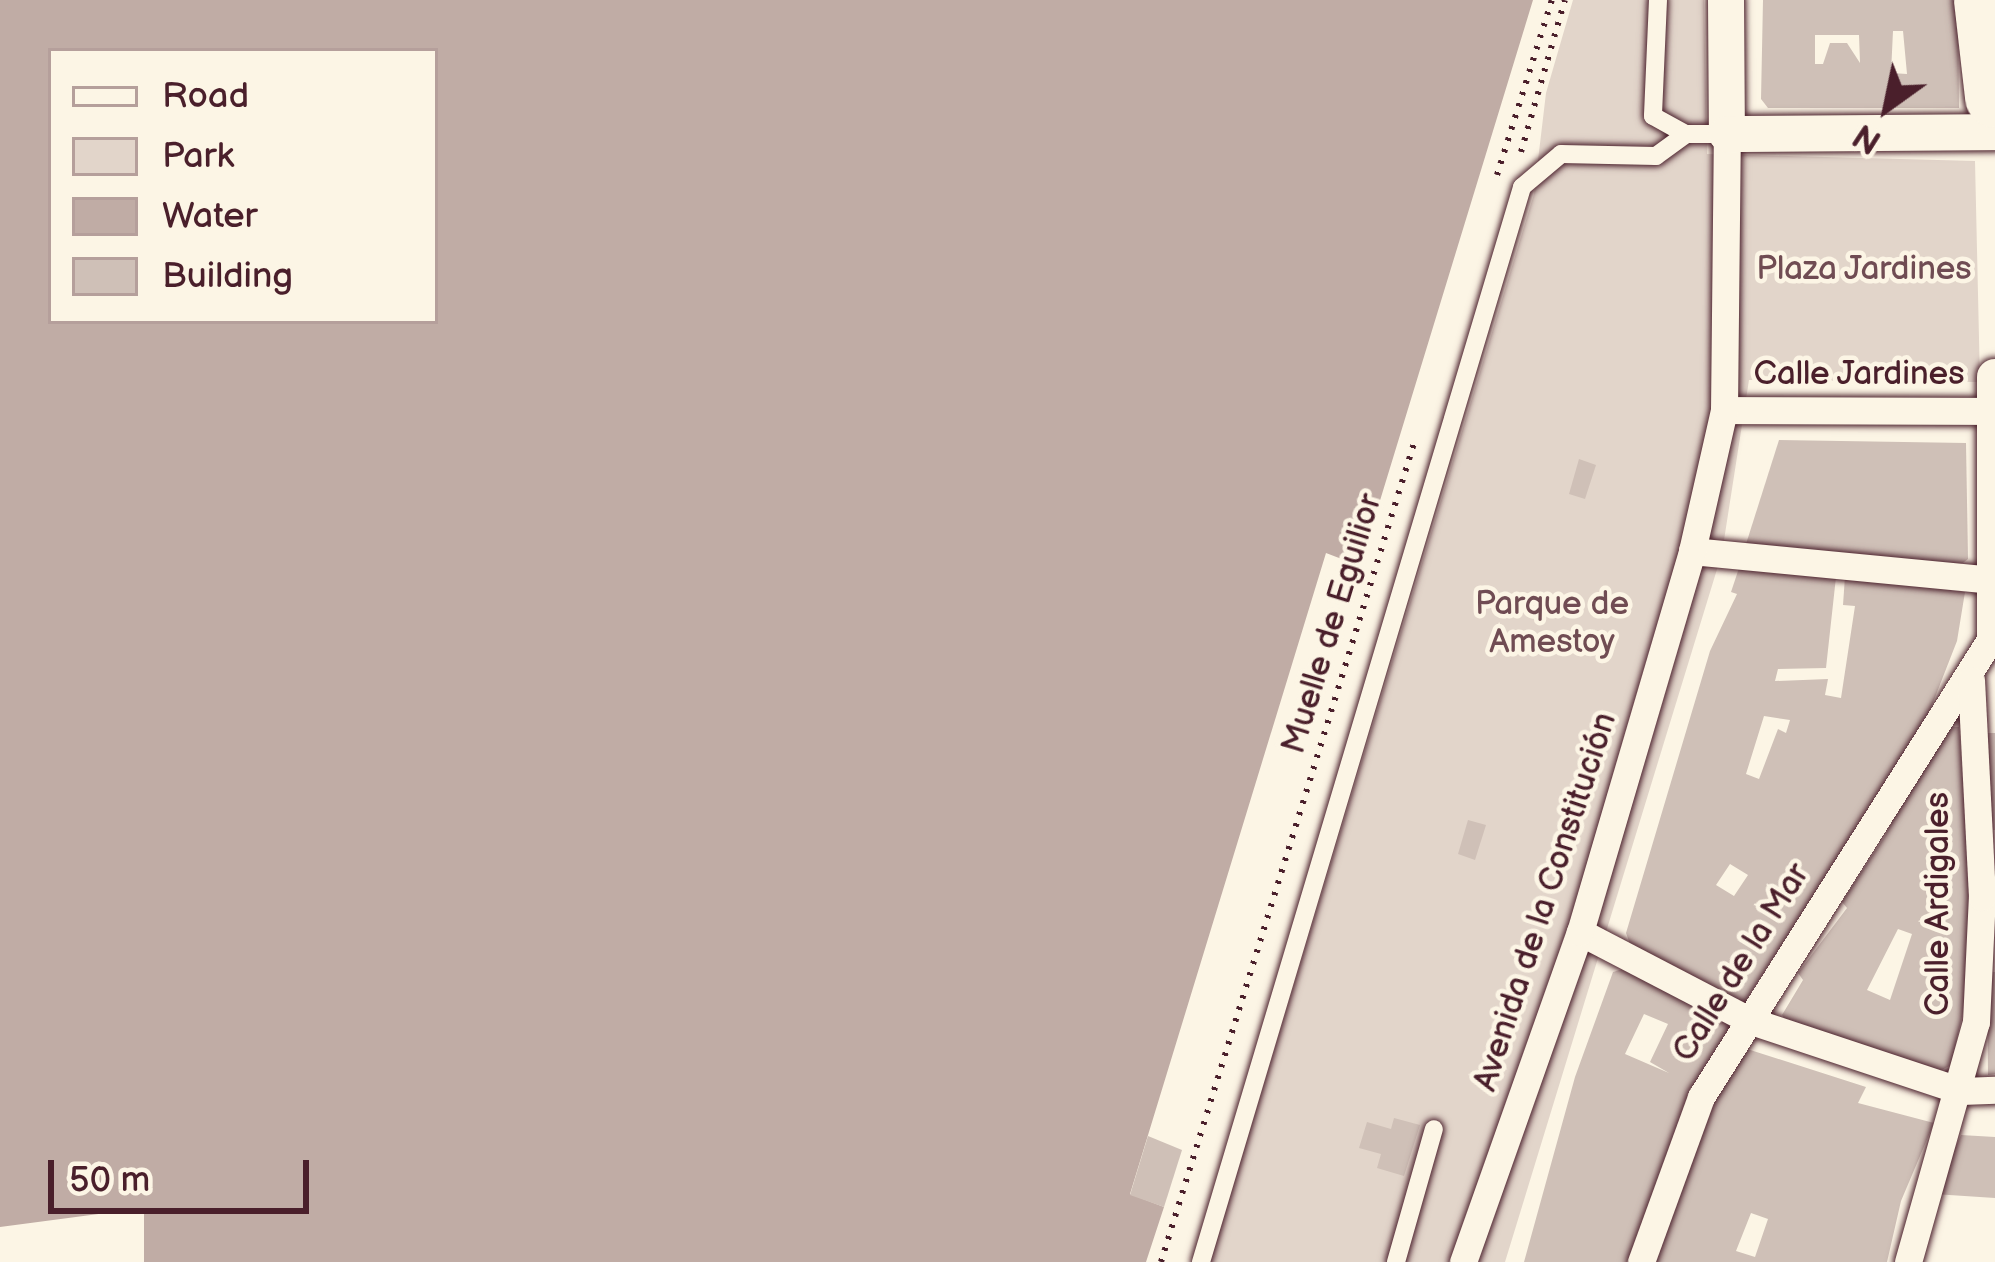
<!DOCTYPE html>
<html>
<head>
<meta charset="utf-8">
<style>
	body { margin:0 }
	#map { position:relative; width:1995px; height:1262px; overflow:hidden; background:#fcf5e5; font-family:"Balsamiq Sans",sans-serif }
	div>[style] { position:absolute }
	.green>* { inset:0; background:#e2d5ca }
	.water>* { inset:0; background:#c0aca5 }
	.building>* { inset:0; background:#cfc0b7 }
	.path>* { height:6px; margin-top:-3px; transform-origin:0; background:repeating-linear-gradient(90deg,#4a1f2b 0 3px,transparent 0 12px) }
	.roads { filter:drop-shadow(0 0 3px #4a1f2b) drop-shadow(0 0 3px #4a1f2b) }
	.service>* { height:18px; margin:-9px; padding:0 9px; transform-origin:9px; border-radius:9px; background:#fcf5e5 }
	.pedestrian>* { height:27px; margin:-13.5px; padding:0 13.5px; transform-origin:13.5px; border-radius:13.5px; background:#fcf5e5 }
	.minor>* { height:36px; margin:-18px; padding:0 18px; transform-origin:18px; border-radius:18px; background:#fcf5e5 }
	.trunk>* { height:60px; margin:-30px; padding:0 30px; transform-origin:30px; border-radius:30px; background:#fcf5e5 }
	span { translate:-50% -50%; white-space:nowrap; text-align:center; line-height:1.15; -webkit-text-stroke:9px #fcf5e5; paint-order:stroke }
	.park-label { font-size:33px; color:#704c53 }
	.street-label { font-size:33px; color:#4a1f2b }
	.legend { position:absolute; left:48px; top:48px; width:390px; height:276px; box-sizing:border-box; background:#fcf5e5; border:3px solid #b59f9b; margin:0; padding:15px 21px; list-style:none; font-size:36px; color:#4a1f2b }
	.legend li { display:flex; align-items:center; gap:24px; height:60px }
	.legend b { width:60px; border:3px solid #b59f9b }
	.north { position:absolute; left:1827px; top:48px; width:120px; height:120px; -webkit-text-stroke:9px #fcf5e5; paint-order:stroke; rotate:213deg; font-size:33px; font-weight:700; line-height:48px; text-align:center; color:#4a1f2b }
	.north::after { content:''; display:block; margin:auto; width:42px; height:54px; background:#4a1f2b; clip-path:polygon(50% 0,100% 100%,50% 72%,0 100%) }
	.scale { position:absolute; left:48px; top:1160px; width:261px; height:54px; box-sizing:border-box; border:6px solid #4a1f2b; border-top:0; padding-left:15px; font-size:36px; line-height:42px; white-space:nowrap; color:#4a1f2b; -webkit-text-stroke:9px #fcf5e5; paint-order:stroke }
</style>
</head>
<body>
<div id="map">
	<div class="green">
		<i style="clip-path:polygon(1573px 0,1704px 0,1707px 154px,1975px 161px,1980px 382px,1749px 380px,1722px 553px,1505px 1262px,1210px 1262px,1534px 194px,1546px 93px)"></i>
	</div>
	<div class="water">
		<i style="clip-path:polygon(evenodd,0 0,1533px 0,1360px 566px,1326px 553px,1130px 1194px,1164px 1207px,1146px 1262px,144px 1262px,144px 1208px,0 1227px,0 0,51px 51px,435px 51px,435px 321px,51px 321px,51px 51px)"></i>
	</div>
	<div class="building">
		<i style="clip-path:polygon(evenodd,1763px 0,1958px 0,1959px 108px,1768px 108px,1761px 99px,1763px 0,1893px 31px,1903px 31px,1907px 74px,1891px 73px,1893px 31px,1763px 0,1815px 35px,1859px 35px,1860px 63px,1847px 43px,1830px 43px,1823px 64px,1815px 64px,1815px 35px)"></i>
		<i style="clip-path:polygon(1779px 440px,1966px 443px,1968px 559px,1960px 565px,1746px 544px)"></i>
		<i style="clip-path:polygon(1579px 459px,1596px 465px,1585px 499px,1569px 494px)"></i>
		<i style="clip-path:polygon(evenodd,1739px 568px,1836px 577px,1826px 668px,1778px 669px,1775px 681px,1828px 679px,1825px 695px,1841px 698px,1855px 606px,1843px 605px,1845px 576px,1965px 592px,1957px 641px,1923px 728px,1744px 1003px,1630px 944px,1626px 933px,1710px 651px,1737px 594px,1731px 592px,1739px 568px,1764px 716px,1790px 720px,1786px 733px,1778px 729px,1759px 779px,1746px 774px,1764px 716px,1739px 568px,1730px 864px,1748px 875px,1734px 896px,1716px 885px,1730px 864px)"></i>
		<i style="clip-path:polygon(evenodd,1938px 727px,1959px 727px,1971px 895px,1966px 999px,1951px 1065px,1940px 1071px,1793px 1030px,1782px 1015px,1803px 980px,1798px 973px,1847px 908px,1842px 902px,1885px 836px,1938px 727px,1898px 929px,1912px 934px,1890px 1000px,1867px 990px,1898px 929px)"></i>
		<i style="clip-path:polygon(1985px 733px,1995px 733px,1995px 830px,1988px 830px)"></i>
		<i style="clip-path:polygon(1468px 820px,1486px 825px,1475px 860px,1458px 854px)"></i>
		<i style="clip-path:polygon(evenodd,1626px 968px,1731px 1024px,1635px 1262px,1524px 1262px,1575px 1077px,1613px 972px,1626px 968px,1644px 1014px,1668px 1024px,1650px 1062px,1669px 1073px,1625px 1054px,1644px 1014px)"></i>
		<i style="clip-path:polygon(1987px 972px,1995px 972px,1995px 1074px,1988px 1075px)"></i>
		<i style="clip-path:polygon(evenodd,1744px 1048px,1866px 1087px,1858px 1103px,1934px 1123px,1901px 1201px,1887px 1262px,1651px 1262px,1711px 1104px,1744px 1048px,1751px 1213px,1768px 1219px,1755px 1257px,1736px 1251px,1751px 1213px)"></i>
		<i style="clip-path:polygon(1394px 1118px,1420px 1125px,1404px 1176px,1377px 1168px,1381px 1154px,1359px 1148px,1367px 1122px,1391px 1129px)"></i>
		<i style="clip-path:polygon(1961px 1135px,1995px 1137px,1995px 1198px,1934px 1194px)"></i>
		<i style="clip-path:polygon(1148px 1136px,1182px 1150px,1164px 1207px,1130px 1195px)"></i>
	</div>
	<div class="path">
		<i style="left:1521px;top:152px;width:158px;rotate:-73.9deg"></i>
		<i style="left:1497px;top:175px;width:183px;rotate:-72.6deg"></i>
		<i style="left:1161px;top:1262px;width:860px;rotate:-72.83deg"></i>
	</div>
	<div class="roads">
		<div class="service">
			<i style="left:1658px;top:0;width:116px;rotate:92.5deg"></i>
			<i style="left:1653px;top:116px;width:38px;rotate:29deg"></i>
			<i style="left:1686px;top:134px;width:41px"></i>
			<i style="left:1201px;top:1262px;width:1122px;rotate:-73.37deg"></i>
			<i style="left:1522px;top:187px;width:51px;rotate:-40.2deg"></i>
			<i style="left:1561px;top:154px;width:95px;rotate:1.2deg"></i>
			<i style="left:1656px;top:156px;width:37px;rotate:-36deg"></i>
			<i style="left:1396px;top:1262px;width:138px;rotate:-74.1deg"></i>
		</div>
		<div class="pedestrian">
			<i style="left:1724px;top:410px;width:270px;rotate:0.2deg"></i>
			<i style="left:1692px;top:551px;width:302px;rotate:5.5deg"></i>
			<i style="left:1580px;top:932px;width:193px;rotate:27.5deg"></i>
			<i style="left:1751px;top:1021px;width:221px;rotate:18.4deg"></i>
			<i style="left:1961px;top:1091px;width:34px;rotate:-2deg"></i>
			<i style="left:1463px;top:1262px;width:350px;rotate:-70.5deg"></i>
			<i style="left:1580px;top:932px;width:397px;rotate:-73.6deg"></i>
			<i style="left:1692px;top:551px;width:145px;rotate:-77.2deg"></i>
			<i style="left:1724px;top:410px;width:276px;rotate:-89.4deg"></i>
			<i style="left:1641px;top:1262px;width:176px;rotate:-70deg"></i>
			<i style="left:1701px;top:1097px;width:547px;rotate:-57.71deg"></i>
			<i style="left:1908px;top:1262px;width:249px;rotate:-74.2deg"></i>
			<i style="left:1976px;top:1022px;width:125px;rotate:-87.3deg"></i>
			<i style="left:1982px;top:897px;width:217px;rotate:-92.9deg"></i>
		</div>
		<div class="minor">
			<i style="left:1726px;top:0;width:134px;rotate:89.6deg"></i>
			<i style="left:1727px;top:134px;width:268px;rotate:-0.4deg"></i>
			<i style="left:1995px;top:377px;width:263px;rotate:90deg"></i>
		</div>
		<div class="trunk">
			<i style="left:1984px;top:0;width:98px;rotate:83.5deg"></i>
		</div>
	</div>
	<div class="park-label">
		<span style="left:1864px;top:270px">Plaza Jardines</span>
		<span style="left:1552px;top:624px">Parque de<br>Amestoy</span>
	</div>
	<div class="street-label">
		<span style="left:1859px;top:375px">Calle Jardines</span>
		<span style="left:1333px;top:624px;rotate:-73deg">Muelle de Eguilior</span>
		<span style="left:1546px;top:902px;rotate:-72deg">Avenida de la Constitución</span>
		<span style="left:1939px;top:904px;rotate:-90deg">Calle Ardigales</span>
		<span style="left:1742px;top:963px;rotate:-58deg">Calle de la Mar</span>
	</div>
	<ul class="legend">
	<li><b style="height:15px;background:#fcf5e5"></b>Road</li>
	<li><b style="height:33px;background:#e2d5ca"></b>Park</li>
	<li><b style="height:33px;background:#c0aca5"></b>Water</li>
	<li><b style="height:33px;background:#cfc0b7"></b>Building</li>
	</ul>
	<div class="north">N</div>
	<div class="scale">50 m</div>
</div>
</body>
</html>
